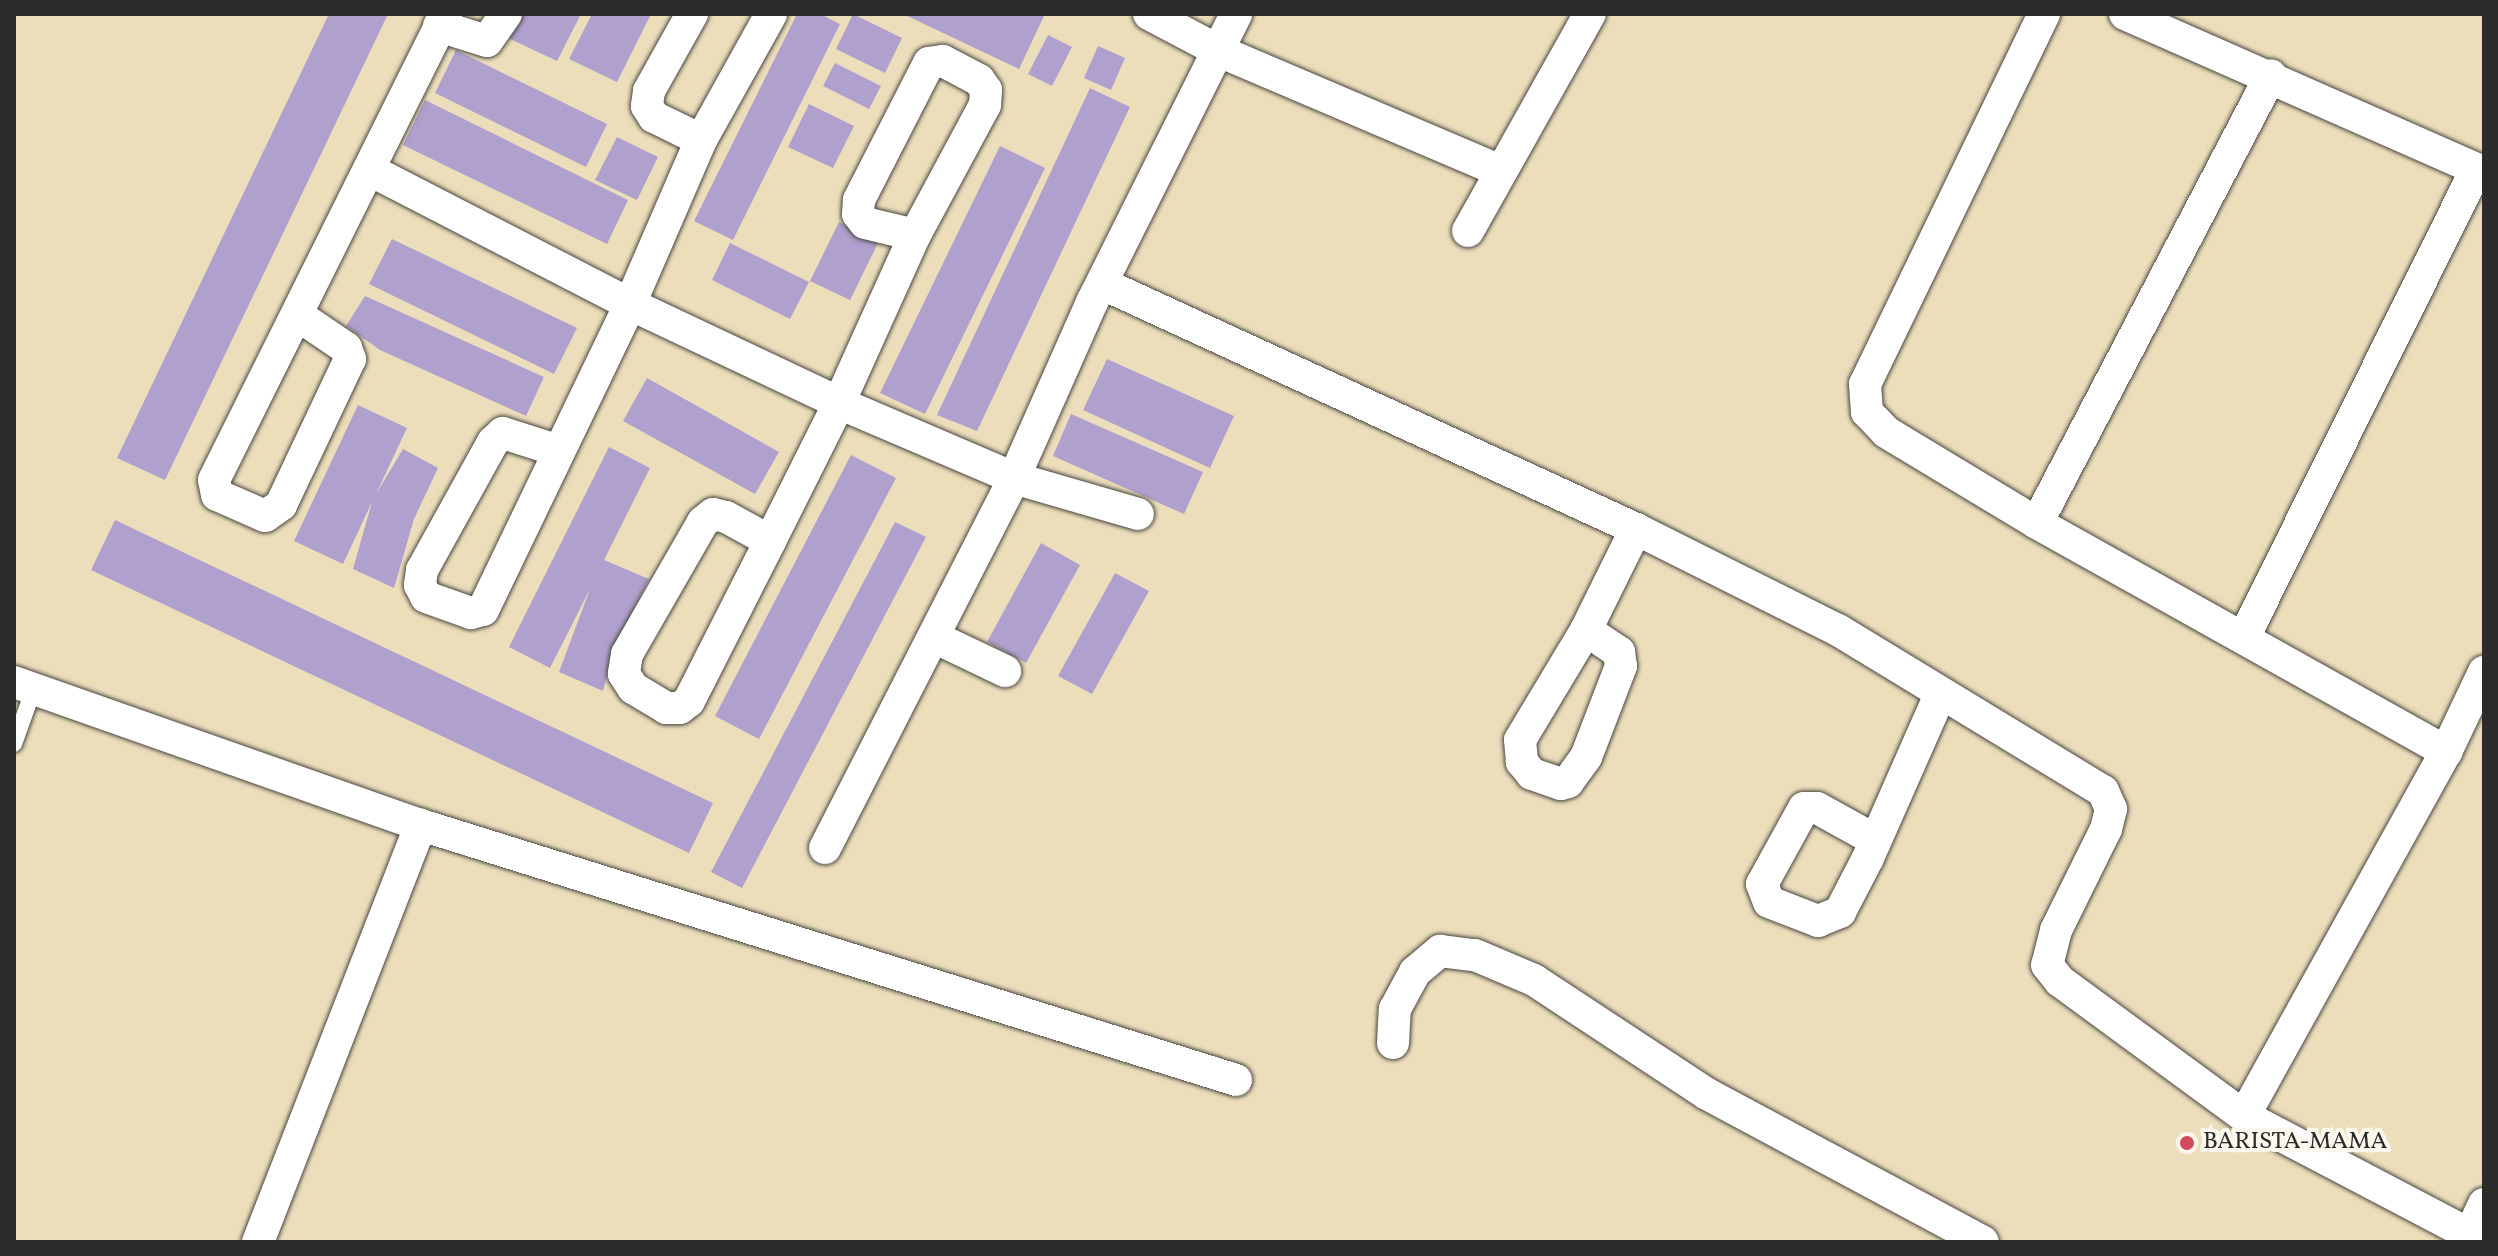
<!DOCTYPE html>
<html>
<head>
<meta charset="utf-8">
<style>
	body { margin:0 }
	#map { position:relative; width:2498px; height:1256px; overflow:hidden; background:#eddebb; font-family:Vollkorn,serif }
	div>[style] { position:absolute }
	.building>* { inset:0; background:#afa0cd }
	.roads { filter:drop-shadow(0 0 2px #484641) drop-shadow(0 0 2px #484641) }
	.service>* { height:16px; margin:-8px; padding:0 8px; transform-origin:8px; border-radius:8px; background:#fff }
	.minor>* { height:32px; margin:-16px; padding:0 16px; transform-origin:16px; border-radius:16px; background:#fff }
	.dots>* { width:22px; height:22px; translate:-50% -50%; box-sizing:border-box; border:4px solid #fbf7ec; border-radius:50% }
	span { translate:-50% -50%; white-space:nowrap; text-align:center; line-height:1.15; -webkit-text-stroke:8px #fbf7ec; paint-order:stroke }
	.poi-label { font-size:24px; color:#2b2b2b }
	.left { translate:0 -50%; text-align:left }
	.frame { position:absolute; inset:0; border:16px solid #2b2b2b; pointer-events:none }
</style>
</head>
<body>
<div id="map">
	<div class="building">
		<i style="clip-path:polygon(329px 14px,388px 14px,165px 480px,117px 458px)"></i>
		<i style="clip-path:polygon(520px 14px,581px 14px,557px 61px,508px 38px)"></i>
		<i style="clip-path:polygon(592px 14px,651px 14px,617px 82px,569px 59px)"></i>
		<i style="clip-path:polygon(797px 14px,820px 14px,840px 24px,733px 240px,694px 221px)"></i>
		<i style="clip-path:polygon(853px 14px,902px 38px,885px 73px,836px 49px)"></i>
		<i style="clip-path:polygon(903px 14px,1045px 14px,1019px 69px)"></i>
		<i style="clip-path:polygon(1048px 35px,1072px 47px,1052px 86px,1028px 74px)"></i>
		<i style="clip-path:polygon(1098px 46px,1125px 58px,1111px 90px,1084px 78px)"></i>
		<i style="clip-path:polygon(456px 50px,607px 124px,586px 167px,435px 93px)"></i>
		<i style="clip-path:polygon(835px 63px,881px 86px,869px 109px,823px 86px)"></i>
		<i style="clip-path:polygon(1090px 88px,1130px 107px,977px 431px,937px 415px)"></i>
		<i style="clip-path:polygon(425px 100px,628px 200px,607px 244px,403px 145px)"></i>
		<i style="clip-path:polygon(809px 104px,854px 126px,833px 168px,788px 147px)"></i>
		<i style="clip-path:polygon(617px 137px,658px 157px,637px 200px,595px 180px)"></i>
		<i style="clip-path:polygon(1000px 146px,1045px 168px,925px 414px,880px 393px)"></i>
		<i style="clip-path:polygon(839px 222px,879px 241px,850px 300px,810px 281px)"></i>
		<i style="clip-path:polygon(392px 239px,577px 328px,554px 374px,369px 284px)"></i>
		<i style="clip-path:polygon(730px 243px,809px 282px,790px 319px,712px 280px)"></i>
		<i style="clip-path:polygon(365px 296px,544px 377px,526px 416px,380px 350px,346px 326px)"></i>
		<i style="clip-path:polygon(1107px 359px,1234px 416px,1210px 468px,1083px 410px)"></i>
		<i style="clip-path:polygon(647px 378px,779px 452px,755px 494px,623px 421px)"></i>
		<i style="clip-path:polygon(358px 405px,407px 428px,376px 494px,403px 449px,438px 468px,414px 519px,394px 588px,353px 569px,372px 502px,343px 564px,294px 541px)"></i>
		<i style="clip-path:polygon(1071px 414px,1203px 472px,1184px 514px,1053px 456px)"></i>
		<i style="clip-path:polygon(609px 447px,650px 468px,604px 560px,649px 579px,614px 648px,603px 691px,559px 672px,590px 589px,550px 668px,509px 647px)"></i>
		<i style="clip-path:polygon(851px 455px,896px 478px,759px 739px,715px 716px)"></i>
		<i style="clip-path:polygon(115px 520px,713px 803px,689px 853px,91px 570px)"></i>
		<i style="clip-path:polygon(895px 522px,926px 537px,742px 888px,711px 872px)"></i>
		<i style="clip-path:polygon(1041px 543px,1080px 565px,1026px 663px,987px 642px)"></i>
		<i style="clip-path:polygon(1115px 573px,1149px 591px,1092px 694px,1058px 676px)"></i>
	</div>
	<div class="roads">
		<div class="service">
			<i style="left:14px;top:744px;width:59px;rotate:-70.3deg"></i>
		</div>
		<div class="minor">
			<i style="left:692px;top:14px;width:88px;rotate:119.2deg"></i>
			<i style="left:649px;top:91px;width:15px;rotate:98deg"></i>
			<i style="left:647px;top:106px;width:13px;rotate:58deg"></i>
			<i style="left:654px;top:117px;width:52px;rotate:26.1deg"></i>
			<i style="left:1149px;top:14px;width:79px;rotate:27.9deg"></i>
			<i style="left:1219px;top:51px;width:306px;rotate:23.1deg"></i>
			<i style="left:2044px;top:14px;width:411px;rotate:115.8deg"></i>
			<i style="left:1865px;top:384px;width:28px;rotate:86deg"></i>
			<i style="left:1867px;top:412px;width:28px;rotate:46deg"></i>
			<i style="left:1886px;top:432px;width:176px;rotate:31.1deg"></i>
			<i style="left:2037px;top:523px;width:469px;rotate:29.2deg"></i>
			<i style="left:2125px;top:14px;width:392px;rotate:23.8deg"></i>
			<i style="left:439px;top:26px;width:50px;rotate:17.4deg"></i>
			<i style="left:487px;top:41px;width:33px;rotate:-55deg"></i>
			<i style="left:370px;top:170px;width:292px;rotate:27.3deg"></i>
			<i style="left:630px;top:304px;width:231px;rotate:25.3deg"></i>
			<i style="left:839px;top:403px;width:190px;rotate:23.2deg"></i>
			<i style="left:1014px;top:478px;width:129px;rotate:16.2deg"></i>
			<i style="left:1468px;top:231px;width:249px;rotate:-60.7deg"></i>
			<i style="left:1103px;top:284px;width:587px;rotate:24.69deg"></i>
			<i style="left:1636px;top:529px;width:226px;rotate:26.6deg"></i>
			<i style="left:1838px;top:630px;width:310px;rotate:31.3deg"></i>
			<i style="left:2103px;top:791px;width:20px;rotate:66deg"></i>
			<i style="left:2111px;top:809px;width:21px;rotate:104deg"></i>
			<i style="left:2106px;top:829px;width:113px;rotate:116.3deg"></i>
			<i style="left:2056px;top:930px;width:36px;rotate:104deg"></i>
			<i style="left:2047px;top:965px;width:21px;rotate:51deg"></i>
			<i style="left:2060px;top:981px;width:228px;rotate:36.3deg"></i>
			<i style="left:2244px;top:1116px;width:271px;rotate:27.7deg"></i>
			<i style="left:299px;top:316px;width:57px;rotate:34.2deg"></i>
			<i style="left:346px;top:348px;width:12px;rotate:70deg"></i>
			<i style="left:350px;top:359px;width:161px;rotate:115.3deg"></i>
			<i style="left:281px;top:505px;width:19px;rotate:145deg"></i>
			<i style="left:265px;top:516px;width:52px;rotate:-156.4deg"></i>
			<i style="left:217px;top:495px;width:15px;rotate:-101deg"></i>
			<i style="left:214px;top:480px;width:521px;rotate:-63.53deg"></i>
			<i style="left:556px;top:450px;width:56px;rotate:-162.2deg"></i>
			<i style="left:503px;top:433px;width:13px;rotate:138deg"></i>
			<i style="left:493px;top:442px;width:146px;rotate:119deg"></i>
			<i style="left:422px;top:570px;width:15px;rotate:98deg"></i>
			<i style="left:420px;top:585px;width:13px;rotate:63deg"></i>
			<i style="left:426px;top:597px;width:48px;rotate:19.6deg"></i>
			<i style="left:471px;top:613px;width:12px;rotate:-14deg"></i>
			<i style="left:483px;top:610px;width:339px;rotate:-64.3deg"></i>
			<i style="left:630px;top:304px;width:179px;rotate:-66.6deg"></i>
			<i style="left:701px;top:140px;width:144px;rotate:-60.9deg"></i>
			<i style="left:2037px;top:523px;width:505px;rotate:-62.42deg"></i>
			<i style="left:770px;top:541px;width:50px;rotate:-151.4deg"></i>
			<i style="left:726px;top:517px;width:13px;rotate:-167deg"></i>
			<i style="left:713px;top:514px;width:13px;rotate:141deg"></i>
			<i style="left:703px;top:522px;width:152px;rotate:119.9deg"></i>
			<i style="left:627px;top:654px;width:20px;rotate:99deg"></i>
			<i style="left:624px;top:674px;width:17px;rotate:57deg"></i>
			<i style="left:633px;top:688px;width:39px;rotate:31deg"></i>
			<i style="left:666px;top:708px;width:14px"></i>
			<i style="left:680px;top:708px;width:11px;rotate:-38deg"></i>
			<i style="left:689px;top:701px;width:179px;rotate:-63.1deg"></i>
			<i style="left:770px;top:541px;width:154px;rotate:-63.4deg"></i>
			<i style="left:839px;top:403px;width:184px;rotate:-65.7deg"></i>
			<i style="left:915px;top:235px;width:148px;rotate:-61.7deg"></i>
			<i style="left:985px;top:105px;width:15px;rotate:-86deg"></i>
			<i style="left:986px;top:90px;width:12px;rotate:-125deg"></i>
			<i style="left:979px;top:80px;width:41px;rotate:-152.2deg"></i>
			<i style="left:943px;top:61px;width:14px;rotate:172deg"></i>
			<i style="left:929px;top:63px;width:154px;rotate:117.1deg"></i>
			<i style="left:859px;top:200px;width:14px;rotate:94deg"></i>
			<i style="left:858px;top:214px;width:11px;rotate:52deg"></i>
			<i style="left:865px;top:223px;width:51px;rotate:13.5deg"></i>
			<i style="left:1586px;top:630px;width:40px;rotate:34deg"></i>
			<i style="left:1619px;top:652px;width:14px;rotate:82deg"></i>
			<i style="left:1621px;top:666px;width:97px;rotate:111deg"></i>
			<i style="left:1586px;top:757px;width:31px;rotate:126deg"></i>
			<i style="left:1568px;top:782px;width:7px;rotate:164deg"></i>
			<i style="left:1561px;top:784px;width:31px;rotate:-161deg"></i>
			<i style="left:1532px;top:774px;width:16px;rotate:-130deg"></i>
			<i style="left:1522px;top:762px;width:22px;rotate:-95deg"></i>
			<i style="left:1520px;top:740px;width:128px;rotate:-59deg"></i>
			<i style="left:1586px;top:630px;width:113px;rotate:-63.7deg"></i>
			<i style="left:2245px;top:635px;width:519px;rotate:-63.58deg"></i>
			<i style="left:934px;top:637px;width:79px;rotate:25.6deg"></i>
			<i style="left:14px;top:682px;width:431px;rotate:19.4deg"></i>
			<i style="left:421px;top:825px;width:854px;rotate:17.37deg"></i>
			<i style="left:1875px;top:840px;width:66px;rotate:-151.1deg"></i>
			<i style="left:1817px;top:808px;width:13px;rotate:180deg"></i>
			<i style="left:1804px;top:808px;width:87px;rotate:118.9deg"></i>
			<i style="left:1762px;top:884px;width:19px;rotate:69deg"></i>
			<i style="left:1769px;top:902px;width:53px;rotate:21.2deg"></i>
			<i style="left:1818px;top:921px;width:24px;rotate:-22deg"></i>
			<i style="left:1840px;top:912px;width:61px;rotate:-62.6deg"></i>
			<i style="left:1868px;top:858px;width:178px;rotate:-66.2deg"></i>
			<i style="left:825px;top:848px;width:415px;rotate:-62.9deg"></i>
			<i style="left:1014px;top:478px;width:193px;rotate:-66.1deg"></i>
			<i style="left:1092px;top:302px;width:322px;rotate:-63.4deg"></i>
			<i style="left:1393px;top:1043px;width:34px;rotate:-87deg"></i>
			<i style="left:1395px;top:1009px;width:42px;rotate:-61.6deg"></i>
			<i style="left:1415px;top:972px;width:33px;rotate:-40deg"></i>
			<i style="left:1440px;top:951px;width:35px;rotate:7deg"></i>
			<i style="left:1475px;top:955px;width:64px;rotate:23deg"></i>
			<i style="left:1534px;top:980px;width:207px;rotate:33.4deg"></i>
			<i style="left:1707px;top:1094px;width:313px;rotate:28.2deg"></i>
			<i style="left:2244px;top:1116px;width:416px;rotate:-61deg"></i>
			<i style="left:2446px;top:752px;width:89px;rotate:-64.6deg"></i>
			<i style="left:2470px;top:1234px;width:33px;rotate:-65deg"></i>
			<i style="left:258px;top:1242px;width:448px;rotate:-68.7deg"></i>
		</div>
	</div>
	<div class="dots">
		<i style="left:2187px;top:1143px;background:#d1495b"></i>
	</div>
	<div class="poi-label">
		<span class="left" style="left:2203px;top:1143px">BARISTA-MAMA</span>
	</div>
	<div class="frame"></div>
</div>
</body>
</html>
